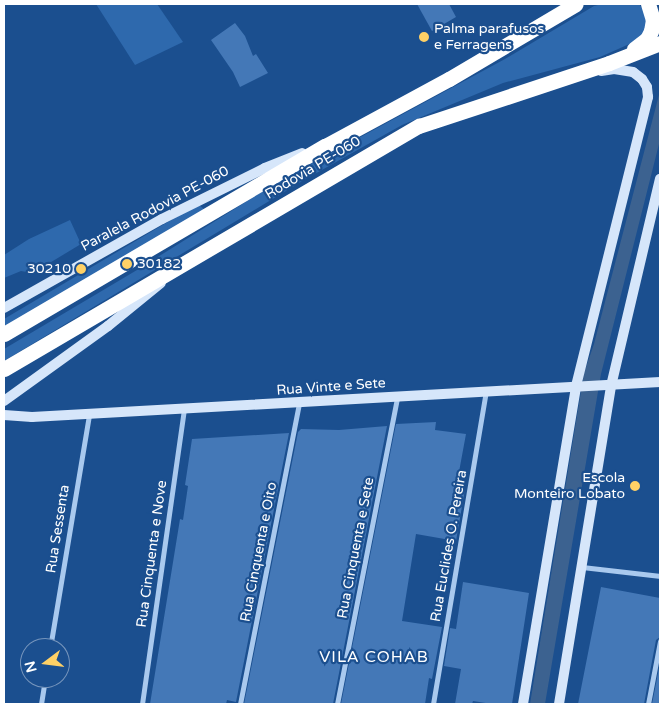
<!DOCTYPE html>
<html>
<head>
<meta charset="utf-8">
<style>
	body { margin:0 }
	#map { position:relative; width:664px; height:708px; overflow:hidden; background:#1b4f8f; font-family:"Varela Round",sans-serif }
	div>[style] { position:absolute }
	.green>* { inset:0; background:#2e69ad }
	.water>* { inset:0; background:#3c6290 }
	.building>* { inset:0; background:#4478b7 }
	.street>* { height:5px; margin:-2.5px; padding:0 2.5px; transform-origin:2.5px; border-radius:2.5px; background:#a9c9ee }
	.secondary>* { height:10px; margin:-5px; padding:0 5px; transform-origin:5px; border-radius:5px; background:#d6e6fa }
	.highway>* { height:15px; margin:-7.5px; padding:0 7.5px; transform-origin:7.5px; border-radius:7.5px; background:#fff }
	.dots>* { width:14px; height:14px; translate:-50% -50%; box-sizing:border-box; border:2px solid #1b4f8f; border-radius:50% }
	span { translate:-50% -50%; white-space:nowrap; text-align:center; line-height:1.15; -webkit-text-stroke:4.5px #1b4f8f; paint-order:stroke }
	.poi-label { font-size:14px; color:#fff }
	.left { translate:0 -50%; text-align:left }
	.right { translate:-100% -50%; text-align:right }
	.street-label { font-size:14px; color:#fff }
	.quarter-label { font-size:16px; color:#fff; letter-spacing:1px }
	.frame { position:absolute; inset:0; border:5px solid #fff; pointer-events:none }
	.north { position:absolute; left:20px; top:638px; width:50px; height:50px; box-sizing:border-box; background:#1b4f8f; border:1px solid #7695bc; border-radius:50%; rotate:255deg; font-size:14px; font-weight:700; line-height:20px; text-align:center; color:#fff }
	.north::after { content:''; display:block; margin:auto; width:18px; height:22px; background:#ffd166; clip-path:polygon(50% 0,100% 100%,50% 72%,0 100%) }
</style>
</head>
<body>
<div id="map">
	<div class="green">
		<i style="clip-path:polygon(96px 4px,157px 4px,183px 42px,135px 65px)"></i>
		<i style="clip-path:polygon(602px 4px,639px 4px,646px 13px,646px 30px,634px 42px,600px 57px,503px 83px,402px 125px,304px 180px,4px 361px,4px 349px,137px 270px,279px 181px,505px 59px,594px 6px)"></i>
		<i style="clip-path:polygon(198px 204px,206px 211px,4px 332px,4px 319px)"></i>
		<i style="clip-path:polygon(70px 220px,81px 244px,33px 273px,21px 271px,4px 278px,4px 255px,29px 239px)"></i>
	</div>
	<div class="water">
		<i style="clip-path:polygon(660px 91px,660px 140px,601px 374px,545px 704px,530px 704px,584px 373px,594px 344px)"></i>
	</div>
	<div class="building">
		<i style="clip-path:polygon(417px 4px,449px 4px,456px 17px,432px 31px)"></i>
		<i style="clip-path:polygon(235px 23px,245px 36px,253px 56px,256px 54px,268px 73px,240px 87px,233px 72px,211px 40px)"></i>
		<i style="clip-path:polygon(436px 422px,435px 430px,466px 434px,456px 488px,465px 489px,456px 541px,416px 534px,402px 621px,442px 627px,432px 679px,429px 678px,425px 704px,341px 704px,396px 424px)"></i>
		<i style="clip-path:polygon(387px 426px,333px 704px,244px 704px,298px 432px,301px 429px,339px 430px)"></i>
		<i style="clip-path:polygon(289px 433px,236px 702px,227px 700px,226px 704px,150px 704px,180px 519px,183px 520px,188px 486px,185px 485px,192px 439px)"></i>
		<i style="clip-path:polygon(463px 582px,529px 593px,512px 704px,492px 704px,473px 701px,472px 704px,455px 704px,461px 669px,444px 666px,450px 628px,456px 629px)"></i>
		<i style="clip-path:polygon(601px 587px,660px 598px,660px 637px,656px 640px,644px 704px,578px 704px)"></i>
		<i style="clip-path:polygon(660px 663px,660px 704px,652px 704px)"></i>
	</div>
	<div class="street">
		<i style="left:582px;top:567px;width:79px;rotate:6.6deg"></i>
		<i style="left:50px;top:648px;width:237px;rotate:-80.5deg"></i>
		<i style="left:41px;top:704px;width:26px;rotate:-81deg"></i>
		<i style="left:142px;top:704px;width:299px;rotate:-81.9deg"></i>
		<i style="left:240px;top:704px;width:306px;rotate:-78.9deg"></i>
		<i style="left:337px;top:704px;width:313px;rotate:-78.9deg"></i>
		<i style="left:433px;top:704px;width:316px;rotate:-80.4deg"></i>
		<i style="left:648px;top:704px;width:64px;rotate:-79.2deg"></i>
	</div>
	<div class="secondary">
		<i style="left:4px;top:308px;width:181px;rotate:-29.4deg"></i>
		<i style="left:162px;top:219px;width:115px;rotate:-26.3deg"></i>
		<i style="left:265px;top:168px;width:40px;rotate:-22deg"></i>
		<i style="left:4px;top:401px;width:128px;rotate:-35.8deg"></i>
		<i style="left:108px;top:326px;width:68px;rotate:-39.1deg"></i>
		<i style="left:4px;top:415px;width:28px;rotate:4deg"></i>
		<i style="left:32px;top:417px;width:629px;rotate:-3.19deg"></i>
		<i style="left:523px;top:704px;width:322px;rotate:-80.5deg"></i>
		<i style="left:576px;top:386px;width:298px;rotate:-76deg"></i>
		<i style="left:648px;top:97px;width:10px;rotate:-96deg"></i>
		<i style="left:647px;top:87px;width:9px;rotate:-122deg"></i>
		<i style="left:642px;top:79px;width:11px;rotate:-142deg"></i>
		<i style="left:633px;top:72px;width:19px;rotate:-171deg"></i>
		<i style="left:614px;top:69px;width:13px;rotate:171deg"></i>
		<i style="left:559px;top:704px;width:322px;rotate:-80.7deg"></i>
		<i style="left:611px;top:386px;width:213px;rotate:-76.7deg"></i>
	</div>
	<div class="highway">
		<i style="left:634px;top:49px;width:16px;rotate:-38deg"></i>
		<i style="left:647px;top:39px;width:9px;rotate:-63deg"></i>
		<i style="left:651px;top:31px;width:11px;rotate:-80deg"></i>
		<i style="left:653px;top:20px;width:17px;rotate:-107deg"></i>
		<i style="left:4px;top:334px;width:372px;rotate:-30.4deg"></i>
		<i style="left:325px;top:146px;width:141px;rotate:-28.4deg"></i>
		<i style="left:449px;top:79px;width:147px;rotate:-30.6deg"></i>
		<i style="left:4px;top:369px;width:481px;rotate:-30.4deg"></i>
		<i style="left:419px;top:126px;width:200px;rotate:-18.3deg"></i>
		<i style="left:609px;top:63px;width:55px;rotate:-21.4deg"></i>
	</div>
	<div class="dots">
		<i style="left:424px;top:37px;background:#ffd166"></i>
		<i style="left:127px;top:264px;background:#ffd166"></i>
		<i style="left:81px;top:269px;background:#ffd166"></i>
		<i style="left:635px;top:486px;background:#ffd166"></i>
	</div>
	<div class="poi-label">
		<span class="left" style="left:434px;top:37px">Palma parafusos<br>e Ferragens</span>
		<span class="left" style="left:137px;top:264px">30182</span>
		<span class="right" style="left:71px;top:269px">30210</span>
		<span class="right" style="left:625px;top:486px">Escola<br>Monteiro Lobato</span>
	</div>
	<div class="street-label">
		<span style="left:313px;top:168px;rotate:-31deg">Rodovia PE-060</span>
		<span style="left:155px;top:209px;rotate:-28deg">Paralela Rodovia PE-060</span>
		<span style="left:331px;top:387px;rotate:-4deg">Rua Vinte e Sete</span>
		<span style="left:58px;top:529px;rotate:-81deg">Rua Sessenta</span>
		<span style="left:449px;top:546px;rotate:-80deg">Rua Euclides O. Pereira</span>
		<span style="left:356px;top:548px;rotate:-79deg">Rua Cinquenta e Sete</span>
		<span style="left:259px;top:552px;rotate:-79deg">Rua Cinquenta e Oito</span>
		<span style="left:152px;top:554px;rotate:-82deg">Rua Cinquenta e Nove</span>
	</div>
	<div class="quarter-label">
		<span style="left:374px;top:657px">VILA COHAB</span>
	</div>
	<div class="frame"></div>
	<div class="north">N</div>
</div>
</body>
</html>
